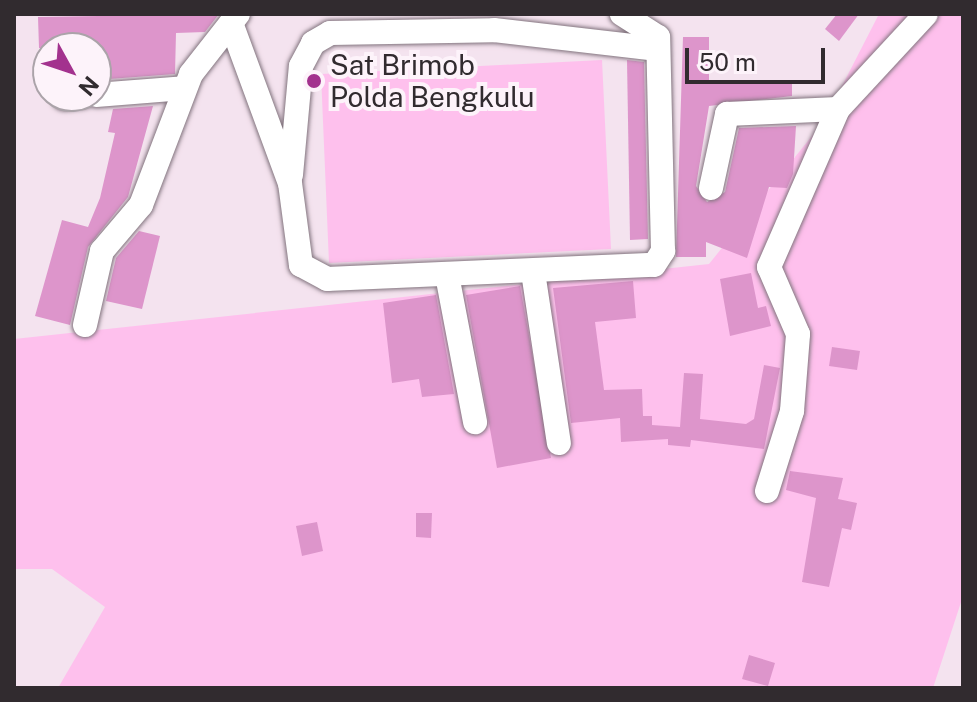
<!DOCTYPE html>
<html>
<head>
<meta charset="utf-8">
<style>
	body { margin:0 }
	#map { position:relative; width:977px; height:702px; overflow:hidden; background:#f4e3ef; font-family:"Public Sans",sans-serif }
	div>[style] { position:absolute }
	.green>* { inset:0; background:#fec0ed }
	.building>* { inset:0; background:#dd95cb }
	.roads { filter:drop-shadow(0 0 2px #82747e) drop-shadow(0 0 2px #82747e) }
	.minor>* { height:24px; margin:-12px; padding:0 12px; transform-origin:12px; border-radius:12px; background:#fff }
	.dots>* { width:22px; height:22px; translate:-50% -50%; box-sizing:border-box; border:4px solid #fdf3fa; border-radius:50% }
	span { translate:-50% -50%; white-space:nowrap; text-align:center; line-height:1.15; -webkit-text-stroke:8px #fdf3fa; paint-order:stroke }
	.poi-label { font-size:28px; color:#312b2f }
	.left { translate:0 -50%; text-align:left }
	.frame { position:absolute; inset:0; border:16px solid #312b2f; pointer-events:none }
	.north { position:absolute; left:32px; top:32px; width:80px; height:80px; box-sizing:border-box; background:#fdf3fa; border:2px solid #aba3a9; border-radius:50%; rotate:130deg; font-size:22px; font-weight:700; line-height:32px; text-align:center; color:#312b2f }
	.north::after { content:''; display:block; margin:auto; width:28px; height:36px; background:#a3328e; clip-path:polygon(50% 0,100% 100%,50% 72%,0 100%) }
	.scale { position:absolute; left:685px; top:48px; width:140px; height:36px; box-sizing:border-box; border:4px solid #312b2f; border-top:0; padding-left:10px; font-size:24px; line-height:28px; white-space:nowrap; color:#312b2f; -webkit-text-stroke:6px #fdf3fa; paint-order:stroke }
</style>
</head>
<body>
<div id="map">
	<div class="green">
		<i style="clip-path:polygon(879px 14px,963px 14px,963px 596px,933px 688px,58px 688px,105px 607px,52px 569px,14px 569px,14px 339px,709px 264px,824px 121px)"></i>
		<i style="clip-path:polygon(602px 60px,611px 249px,329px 263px,321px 74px)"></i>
	</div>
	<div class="building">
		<i style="clip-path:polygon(219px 14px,205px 32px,176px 33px,175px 74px,96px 80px,96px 48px,39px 48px,38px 17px)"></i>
		<i style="clip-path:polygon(837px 14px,859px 14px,839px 41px,825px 29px)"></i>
		<i style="clip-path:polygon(683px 37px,709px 37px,709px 83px,792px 80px,792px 96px,709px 106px,696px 186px,707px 202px,725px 192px,739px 128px,796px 126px,793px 174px,787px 188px,769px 187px,747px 258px,706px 242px,706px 257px,676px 257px)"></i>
		<i style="clip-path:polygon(627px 60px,644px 62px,648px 239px,630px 240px)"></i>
		<i style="clip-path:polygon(153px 106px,128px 197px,88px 247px,70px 325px,35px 316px,62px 220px,88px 227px,100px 198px,115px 133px,108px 132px,113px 109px)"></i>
		<i style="clip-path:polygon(139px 231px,160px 236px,142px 309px,106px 301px,116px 258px)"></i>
		<i style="clip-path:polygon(751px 273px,758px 308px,766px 306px,771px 326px,730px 336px,720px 279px)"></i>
		<i style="clip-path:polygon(633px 281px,636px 318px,595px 322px,604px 390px,642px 389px,643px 416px,652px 416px,652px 425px,680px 427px,684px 373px,703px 374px,700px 419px,746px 424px,754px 419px,764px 365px,780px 368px,764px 449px,691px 440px,690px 447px,668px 445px,668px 439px,621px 442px,620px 418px,571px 423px,553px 288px)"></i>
		<i style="clip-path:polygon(520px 286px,551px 458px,497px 468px,466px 295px)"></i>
		<i style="clip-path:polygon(436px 295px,454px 394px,422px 397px,419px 379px,392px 383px,383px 303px)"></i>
		<i style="clip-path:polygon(832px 347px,860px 351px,857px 370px,829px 366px)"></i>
		<i style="clip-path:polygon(790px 471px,843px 478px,838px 499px,857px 503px,851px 530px,842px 528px,829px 587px,802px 582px,816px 498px,786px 490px)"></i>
		<i style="clip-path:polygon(416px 513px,432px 513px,431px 538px,416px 537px)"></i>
		<i style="clip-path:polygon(317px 522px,323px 551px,302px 556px,296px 526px)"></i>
		<i style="clip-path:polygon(749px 655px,775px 663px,768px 686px,742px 679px)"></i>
	</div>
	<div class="roads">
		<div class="minor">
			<i style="left:231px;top:23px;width:171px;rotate:69.8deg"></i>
			<i style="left:290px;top:183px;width:83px;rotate:82.4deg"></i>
			<i style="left:301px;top:265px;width:30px;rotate:28deg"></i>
			<i style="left:327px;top:279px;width:327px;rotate:-2.5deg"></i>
			<i style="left:654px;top:265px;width:17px;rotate:-57deg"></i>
			<i style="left:663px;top:251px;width:214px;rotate:-91.3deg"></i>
			<i style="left:658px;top:37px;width:43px;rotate:-147.4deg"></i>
			<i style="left:96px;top:95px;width:88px;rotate:-4.5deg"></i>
			<i style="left:64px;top:98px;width:19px;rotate:-6deg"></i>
			<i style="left:291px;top:175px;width:109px;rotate:-84.8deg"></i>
			<i style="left:301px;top:66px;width:26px;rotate:-62deg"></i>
			<i style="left:313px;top:43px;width:20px;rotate:-30deg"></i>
			<i style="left:330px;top:33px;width:164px;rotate:-1deg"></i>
			<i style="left:494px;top:30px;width:165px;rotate:6.6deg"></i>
			<i style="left:711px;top:188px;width:76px;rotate:-77.8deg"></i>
			<i style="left:727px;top:114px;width:111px;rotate:-2.6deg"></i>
			<i style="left:533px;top:272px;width:173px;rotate:81.4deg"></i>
			<i style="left:447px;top:275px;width:150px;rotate:79.2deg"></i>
			<i style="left:85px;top:325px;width:76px;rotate:-77.1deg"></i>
			<i style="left:102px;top:251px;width:60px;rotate:-49.7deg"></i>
			<i style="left:141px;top:205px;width:140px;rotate:-69.1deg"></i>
			<i style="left:191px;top:74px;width:76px;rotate:-51.9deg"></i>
			<i style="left:767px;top:491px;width:84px;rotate:-72.6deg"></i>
			<i style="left:792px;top:411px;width:77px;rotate:-85.5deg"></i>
			<i style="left:798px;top:334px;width:73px;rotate:-113.4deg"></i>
			<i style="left:769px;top:267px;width:172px;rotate:-66.4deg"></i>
			<i style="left:838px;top:109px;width:129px;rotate:-47.2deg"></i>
		</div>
	</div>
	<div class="dots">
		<i style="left:314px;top:81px;background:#a3328e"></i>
	</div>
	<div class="poi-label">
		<span class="left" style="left:330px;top:81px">Sat Brimob<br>Polda Bengkulu</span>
	</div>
	<div class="frame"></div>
	<div class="north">N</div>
	<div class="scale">50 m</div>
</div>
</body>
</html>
